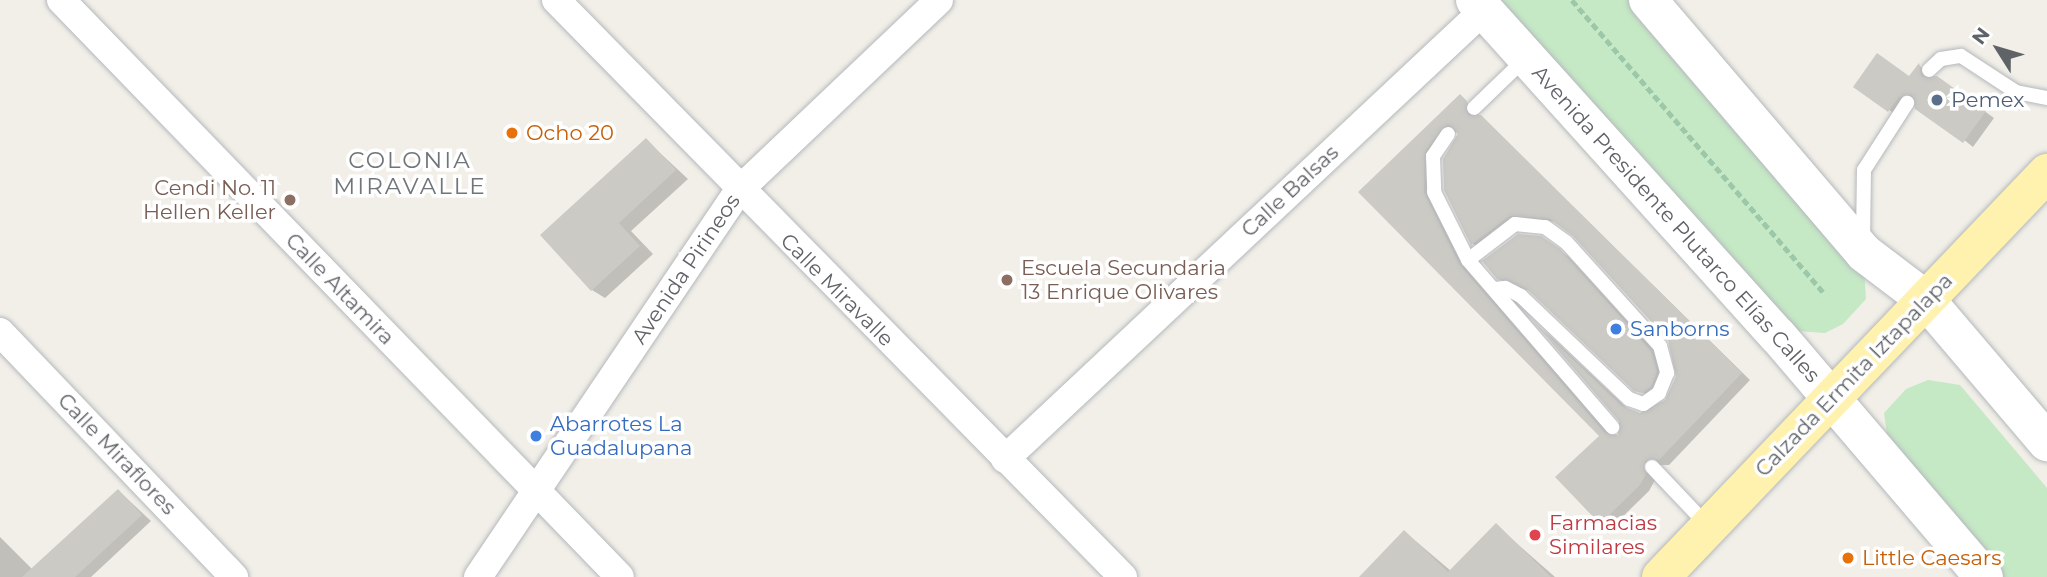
<!DOCTYPE html>
<html>
<head>
<meta charset="utf-8">
<style>
	body { margin:0 }
	#map { position:relative; width:2047px; height:577px; overflow:hidden; background:#f1efe8; font-family:Montserrat,sans-serif }
	div>[style] { position:absolute }
	.green>* { inset:0; background:#c5e8c5 }
	.shadow>* { inset:0; background:#0003 }
	.building>* { inset:0; background:#cccac5 }
	.path>* { height:4.5px; margin-top:-2.25px; transform-origin:0; background:repeating-linear-gradient(90deg,#9cc7a9 0 7px,transparent 0 10.5px) }
	.roads { filter:drop-shadow(0 0 2px #b5b8bc) drop-shadow(0 0 2px #b5b8bc) }
	.service>* { height:14px; margin:-7px; padding:0 7px; transform-origin:7px; border-radius:7px; background:#fff }
	.minor>* { height:28px; margin:-14px; padding:0 14px; transform-origin:14px; border-radius:14px; background:#fff }
	.secondary>* { height:38px; margin:-19px; padding:0 19px; transform-origin:19px; border-radius:19px; background:#fff }
	.primary>* { height:38px; margin:-19px; padding:0 19px; transform-origin:19px; border-radius:19px; background:#fff2af }
	.dots>* { width:19px; height:19px; translate:-50% -50%; box-sizing:border-box; border:4px solid #fff; border-radius:50% }
	span { translate:-50% -50%; white-space:nowrap; text-align:center; line-height:1.15; -webkit-text-stroke:7px #fff; paint-order:stroke }
	.service-label { font-size:21px; color:#4e5e75 }
	.left { translate:0 -50%; text-align:left }
	.food-label { font-size:21px; color:#c56008 }
	.education-label { font-size:21px; color:#785e54 }
	.right { translate:-100% -50%; text-align:right }
	.street-label { font-size:21px; color:#5f6368 }
	.shop-label { font-size:21px; color:#366cbe }
	.health-label { font-size:21px; color:#be3a42 }
	.neighbourhood-label { font-size:23px; color:#70757a; letter-spacing:2px }
	.north { position:absolute; left:1963px; top:14px; width:70px; height:70px; -webkit-text-stroke:5px #fff; paint-order:stroke; rotate:307deg; font-size:19px; font-weight:700; line-height:28px; text-align:center; color:#5f6368 }
	.north::after { content:''; display:block; margin:auto; width:24px; height:32px; background:#5f6368; clip-path:polygon(50% 0,100% 100%,50% 72%,0 100%) }
</style>
</head>
<body>
<div id="map">
	<div class="green">
		<i style="clip-path:polygon(1500px 0,1635px 0,1864px 269px,1866px 299px,1843px 324px,1825px 333px,1797px 331px)"></i>
		<i style="clip-path:polygon(1928px 380px,1960px 385px,2047px 488px,2047px 577px,2001px 577px,1888px 441px,1884px 413px,1906px 389px)"></i>
	</div>
	<div class="shadow">
		<i style="clip-path:polygon(1919px 65px,1930px 78px,1947px 84px,1994px 118px,1973px 147px,1915px 101px,1898px 116px,1855px 87px,1910px 77px)"></i>
		<i style="clip-path:polygon(evenodd,1460px 96px,1750px 380px,1669px 465px,1654px 465px,1655px 480px,1649px 491px,1611px 528px,1602px 522px,1602px 437px,1360px 192px,1460px 96px,1457px 131px,1460px 134px,1445px 189px,1473px 244px,1482px 249px,1525px 219px,1556px 222px,1573px 233px,1669px 339px,1678px 371px,1669px 398px,1645px 415px,1630px 411px,1542px 328px,1621px 420px,1620px 435px,1612px 437px,1469px 272px,1433px 199px,1434px 157px,1457px 131px)"></i>
		<i style="clip-path:polygon(646px 140px,688px 179px,631px 231px,653px 254px,605px 298px,592px 290px)"></i>
		<i style="clip-path:polygon(1551px 244px,1569px 257px,1661px 358px,1666px 379px,1646px 395px,1533px 292px,1509px 284px)"></i>
		<i style="clip-path:polygon(119px 491px,151px 521px,91px 577px,0 577px,0 537px,33px 570px)"></i>
		<i style="clip-path:polygon(1496px 525px,1555px 577px,1361px 577px,1405px 532px,1451px 571px)"></i>
	</div>
	<div class="building">
		<i style="clip-path:polygon(1877px 53px,1909px 76px,1919px 63px,1922px 77px,1937px 76px,1986px 111px,1963px 143px,1915px 109px,1912px 95px,1899px 97px,1888px 112px,1853px 87px)"></i>
		<i style="clip-path:polygon(evenodd,1460px 94px,1467px 101px,1468px 115px,1481px 115px,1742px 373px,1659px 460px,1645px 461px,1646px 474px,1640px 485px,1600px 524px,1555px 477px,1599px 436px,1358px 192px,1460px 94px,1448px 124px,1458px 134px,1443px 159px,1444px 190px,1471px 245px,1510px 216px,1550px 219px,1573px 236px,1668px 340px,1676px 377px,1665px 400px,1640px 413px,1622px 406px,1533px 321px,1619px 421px,1618px 435px,1605px 433px,1459px 264px,1424px 192px,1425px 151px,1448px 124px)"></i>
		<i style="clip-path:polygon(646px 138px,676px 170px,619px 223px,640px 246px,591px 291px,540px 235px)"></i>
		<i style="clip-path:polygon(1518px 234px,1541px 236px,1560px 249px,1651px 351px,1657px 372px,1651px 387px,1642px 393px,1634px 391px,1527px 289px,1497px 279px,1482px 261px)"></i>
		<i style="clip-path:polygon(118px 489px,142px 515px,75px 577px,22px 577px)"></i>
		<i style="clip-path:polygon(1496px 523px,1551px 577px,1359px 577px,1404px 530px,1448px 572px)"></i>
	</div>
	<div class="path">
		<i style="left:1572px;top:0;width:385px;rotate:49.3deg"></i>
	</div>
	<div class="roads">
		<div class="service">
			<i style="left:1929px;top:70px;width:16px;rotate:-43deg"></i>
			<i style="left:1941px;top:59px;width:20px;rotate:-9deg"></i>
			<i style="left:1961px;top:56px;width:66px;rotate:33.2deg"></i>
			<i style="left:2016px;top:92px;width:32px;rotate:11deg"></i>
			<i style="left:1474px;top:108px;width:72px;rotate:-43.9deg"></i>
			<i style="left:1448px;top:134px;width:27px;rotate:124deg"></i>
			<i style="left:1433px;top:156px;width:36px;rotate:88deg"></i>
			<i style="left:1434px;top:192px;width:76px;rotate:63.4deg"></i>
			<i style="left:1468px;top:260px;width:221px;rotate:49.2deg"></i>
			<i style="left:1863px;top:241px;width:71px;rotate:-89.2deg"></i>
			<i style="left:1864px;top:170px;width:80px;rotate:-57.3deg"></i>
			<i style="left:1468px;top:260px;width:59px;rotate:-37.5deg"></i>
			<i style="left:1515px;top:224px;width:30px;rotate:6deg"></i>
			<i style="left:1545px;top:227px;width:26px;rotate:36deg"></i>
			<i style="left:1566px;top:242px;width:140px;rotate:47.9deg"></i>
			<i style="left:1660px;top:346px;width:28px;rotate:75deg"></i>
			<i style="left:1667px;top:373px;width:22px;rotate:112deg"></i>
			<i style="left:1659px;top:393px;width:19px;rotate:145deg"></i>
			<i style="left:1643px;top:404px;width:15px;rotate:-160deg"></i>
			<i style="left:1629px;top:399px;width:149px;rotate:-136.4deg"></i>
			<i style="left:1521px;top:296px;width:18px;rotate:-153deg"></i>
			<i style="left:1505px;top:288px;width:11px;rotate:175deg"></i>
			<i style="left:1652px;top:467px;width:80px;rotate:46.5deg"></i>
		</div>
		<div class="minor">
			<i style="left:61px;top:0;width:803px;rotate:45.91deg"></i>
			<i style="left:556px;top:0;width:809px;rotate:45.5deg"></i>
			<i style="left:0;top:332px;width:339px;rotate:46.3deg"></i>
			<i style="left:1005px;top:459px;width:657px;rotate:-43.15deg"></i>
			<i style="left:478px;top:577px;width:465px;rotate:-56deg"></i>
			<i style="left:738px;top:191px;width:277px;rotate:-43.5deg"></i>
		</div>
		<div class="secondary">
			<i style="left:1475px;top:0;width:452px;rotate:48deg"></i>
			<i style="left:1778px;top:336px;width:317px;rotate:49.5deg"></i>
			<i style="left:1648px;top:0;width:333px;rotate:49.5deg"></i>
			<i style="left:1864px;top:253px;width:78px;rotate:37.2deg"></i>
			<i style="left:1926px;top:300px;width:187px;rotate:49.6deg"></i>
		</div>
		<div class="primary">
			<i style="left:1661px;top:577px;width:559px;rotate:-46.31deg"></i>
		</div>
	</div>
	<div class="dots">
		<i style="left:1937px;top:100px;background:#5c6f8a"></i>
		<i style="left:512px;top:133px;background:#e8710a"></i>
		<i style="left:290px;top:200px;background:#8d6e63"></i>
		<i style="left:1007px;top:280px;background:#8d6e63"></i>
		<i style="left:1616px;top:329px;background:#3f7fe0"></i>
		<i style="left:536px;top:436px;background:#3f7fe0"></i>
		<i style="left:1535px;top:535px;background:#e0444e"></i>
		<i style="left:1848px;top:558px;background:#e8710a"></i>
	</div>
	<div class="service-label">
		<span class="left" style="left:1951px;top:100px">Pemex</span>
	</div>
	<div class="food-label">
		<span class="left" style="left:526px;top:133px">Ocho 20</span>
		<span class="left" style="left:1862px;top:558px">Little Caesars</span>
	</div>
	<div class="education-label">
		<span class="right" style="left:276px;top:200px">Cendi No. 11<br>Hellen Keller</span>
		<span class="left" style="left:1021px;top:280px">Escuela Secundaria<br>13 Enrique Olivares</span>
	</div>
	<div class="street-label">
		<span style="left:1290px;top:191px;rotate:-43deg">Calle Balsas</span>
		<span style="left:1676px;top:224px;rotate:48deg">Avenida Presidente Plutarco Elías Calles</span>
		<span style="left:686px;top:269px;rotate:-56deg">Avenida Pirineos</span>
		<span style="left:340px;top:289px;rotate:46deg">Calle Altamira</span>
		<span style="left:837px;top:290px;rotate:45deg">Calle Miravalle</span>
		<span style="left:1854px;top:375px;rotate:-46deg">Calzada Ermita Iztapalapa</span>
		<span style="left:117px;top:454px;rotate:46deg">Calle Miraflores</span>
	</div>
	<div class="shop-label">
		<span class="left" style="left:1630px;top:329px">Sanborns</span>
		<span class="left" style="left:550px;top:436px">Abarrotes La<br>Guadalupana</span>
	</div>
	<div class="health-label">
		<span class="left" style="left:1549px;top:535px">Farmacias<br>Similares</span>
	</div>
	<div class="neighbourhood-label">
		<span style="left:410px;top:173px">COLONIA<br>MIRAVALLE</span>
	</div>
	<div class="north">N</div>
</div>
</body>
</html>
